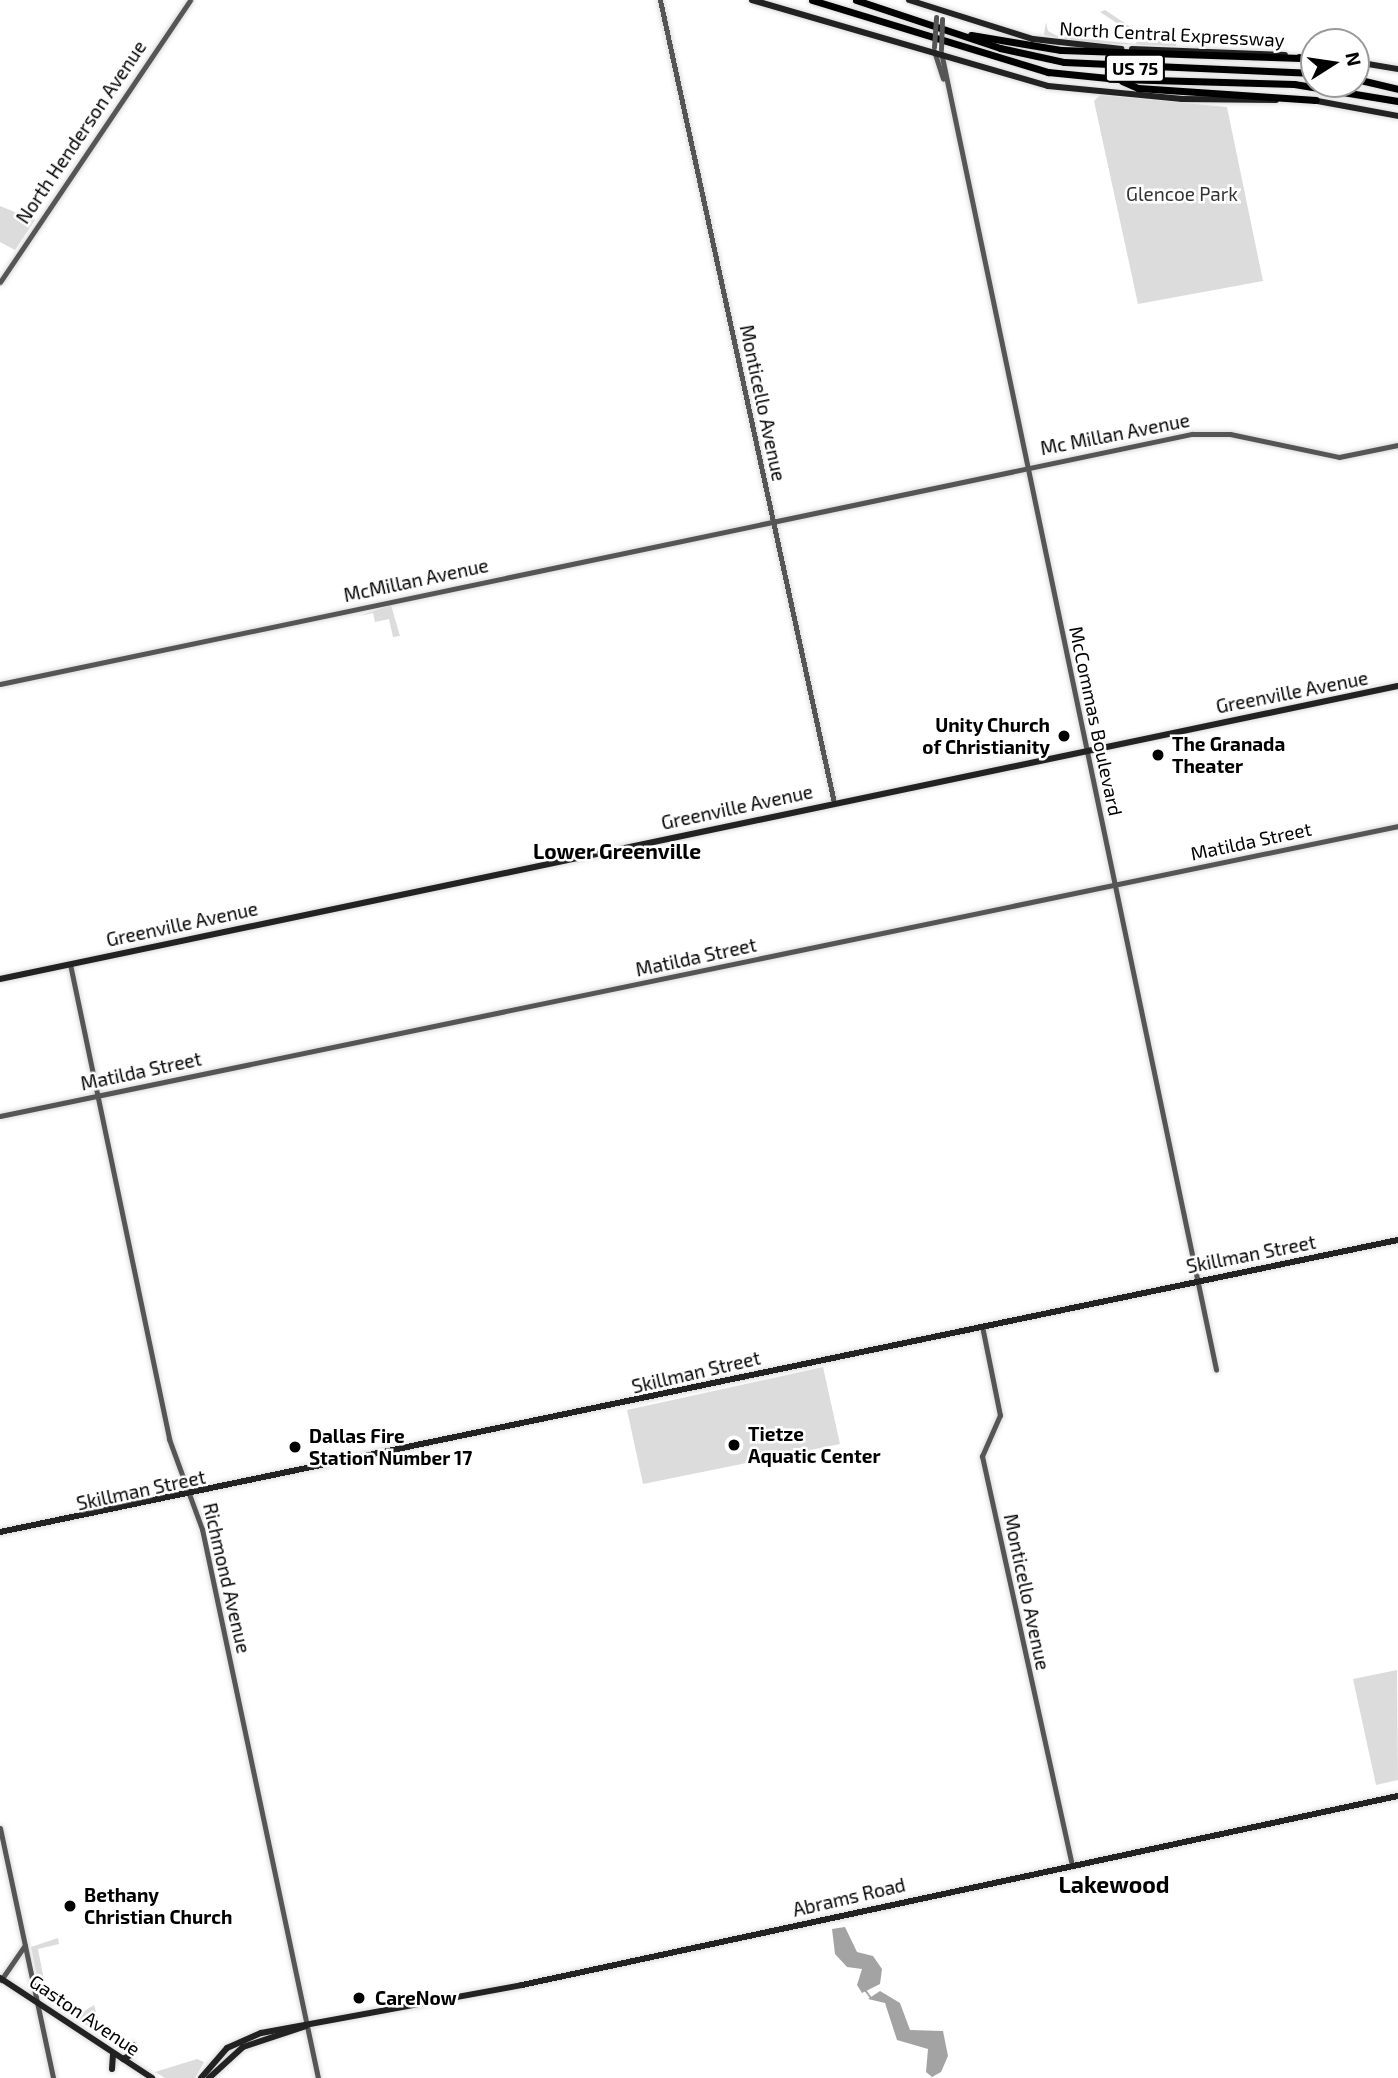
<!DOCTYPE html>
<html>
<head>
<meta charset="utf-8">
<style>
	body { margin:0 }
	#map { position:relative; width:1398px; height:2078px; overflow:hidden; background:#fff; font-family:"Exo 2",sans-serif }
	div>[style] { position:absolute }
	.green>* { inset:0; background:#dcdcdc }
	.water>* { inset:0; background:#a3a3a3 }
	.stream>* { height:2px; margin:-1px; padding:0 1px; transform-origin:1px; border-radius:1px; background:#a3a3a3 }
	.roads { filter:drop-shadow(0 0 2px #dbdbdb) drop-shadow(0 0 2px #dbdbdb) }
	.tertiary>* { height:5px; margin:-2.5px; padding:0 2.5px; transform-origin:2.5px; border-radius:2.5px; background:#555 }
	.secondary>* { height:6px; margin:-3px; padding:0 3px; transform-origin:3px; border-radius:3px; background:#222 }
	.motorway>* { height:7px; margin:-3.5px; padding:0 3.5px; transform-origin:3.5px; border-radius:3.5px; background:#000 }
	.tertiary-bridge>* { height:5px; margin:-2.5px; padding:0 2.5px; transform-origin:2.5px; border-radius:2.5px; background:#555 }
	.dots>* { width:19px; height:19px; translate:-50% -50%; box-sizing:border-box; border:4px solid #fff; border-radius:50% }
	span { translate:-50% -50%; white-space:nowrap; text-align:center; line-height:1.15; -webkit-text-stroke:5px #fff; paint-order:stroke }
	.shield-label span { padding:2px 5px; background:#fff; border:2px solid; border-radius:5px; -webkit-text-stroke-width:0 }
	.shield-label { font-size:18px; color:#000; font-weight:700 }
	.street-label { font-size:19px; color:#000 }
	.park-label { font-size:19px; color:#333 }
	.poi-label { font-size:19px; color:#000; font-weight:700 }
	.right { translate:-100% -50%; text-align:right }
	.left { translate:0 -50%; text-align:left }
	.neighbourhood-label { font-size:21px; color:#000; font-weight:700 }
	.quarter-label { font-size:23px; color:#000; font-weight:700 }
	.north { position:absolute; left:1300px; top:28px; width:70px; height:70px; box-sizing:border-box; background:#fff; border:2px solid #999; border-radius:50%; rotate:78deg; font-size:19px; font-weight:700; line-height:28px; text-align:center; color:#000 }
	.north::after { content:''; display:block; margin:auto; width:24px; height:32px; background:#000; clip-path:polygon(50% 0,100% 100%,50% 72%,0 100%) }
</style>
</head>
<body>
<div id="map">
	<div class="green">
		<i style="clip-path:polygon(1105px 10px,1146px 37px,1159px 41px,1176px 38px,1176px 46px,1087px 43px,1044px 35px,1046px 22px,1048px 31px,1057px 36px,1136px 44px,1138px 37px,1100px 12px)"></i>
		<i style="clip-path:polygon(1100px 95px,1227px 107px,1263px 281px,1138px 304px,1094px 101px)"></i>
		<i style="clip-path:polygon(0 206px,35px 220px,15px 250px,0 242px)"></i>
		<i style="clip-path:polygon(391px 605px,400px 636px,393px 637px,389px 619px,375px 622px,373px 613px,359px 616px)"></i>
		<i style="clip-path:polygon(823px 1367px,840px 1444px,643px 1484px,627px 1410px)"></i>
		<i style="clip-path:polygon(1397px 1670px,1398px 1780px,1376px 1785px,1353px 1679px)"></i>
		<i style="clip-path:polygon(58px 1938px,59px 1944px,38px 1949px,48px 2001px,41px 1996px,31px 1947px)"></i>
		<i style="clip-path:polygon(75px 2003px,78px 2015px,94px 2005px,103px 2035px,63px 2011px,62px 2006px)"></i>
		<i style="clip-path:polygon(197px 2059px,204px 2062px,195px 2078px,165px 2078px,155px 2072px)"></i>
	</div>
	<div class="water">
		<i style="clip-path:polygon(845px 1927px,857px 1952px,873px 1956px,882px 1969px,880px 1984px,862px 1993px,857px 1985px,862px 1969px,847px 1967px,835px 1954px,832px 1929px)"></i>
		<i style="clip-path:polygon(880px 1991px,900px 2003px,910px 2030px,943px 2031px,948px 2056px,941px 2072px,932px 2077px,926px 2072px,928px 2049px,897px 2040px,885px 2003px,868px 1999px)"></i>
	</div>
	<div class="stream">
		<i style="left:865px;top:1990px;width:10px;rotate:53deg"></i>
	</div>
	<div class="roads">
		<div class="tertiary">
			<i style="left:660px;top:0;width:822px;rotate:77.77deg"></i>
			<i style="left:934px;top:51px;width:29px;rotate:72deg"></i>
			<i style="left:941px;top:52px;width:1346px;rotate:78.21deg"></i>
			<i style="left:0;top:282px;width:340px;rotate:-56deg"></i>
			<i style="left:0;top:684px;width:1218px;rotate:-11.85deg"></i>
			<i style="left:1192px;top:434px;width:38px"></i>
			<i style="left:1230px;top:434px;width:111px;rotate:11.9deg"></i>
			<i style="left:1339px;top:457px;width:60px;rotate:-11.5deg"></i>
			<i style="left:70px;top:964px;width:485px;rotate:78.2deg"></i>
			<i style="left:169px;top:1439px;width:96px;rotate:69.9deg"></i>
			<i style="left:202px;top:1529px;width:561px;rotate:78.07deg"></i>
			<i style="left:0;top:1116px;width:1428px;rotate:-11.72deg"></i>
			<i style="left:982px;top:1326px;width:91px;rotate:78.6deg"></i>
			<i style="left:1000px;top:1415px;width:45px;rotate:113.7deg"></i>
			<i style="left:982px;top:1456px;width:420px;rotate:77.6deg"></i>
			<i style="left:0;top:1828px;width:256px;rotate:78deg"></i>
			<i style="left:1px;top:1980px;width:42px;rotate:-55.6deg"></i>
		</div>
		<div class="secondary">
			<i style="left:752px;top:0;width:308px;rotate:16.2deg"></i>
			<i style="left:1048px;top:86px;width:135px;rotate:5.5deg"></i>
			<i style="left:1182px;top:99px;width:94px;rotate:0.6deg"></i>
			<i style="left:909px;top:0;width:130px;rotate:17.5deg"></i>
			<i style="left:1033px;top:39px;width:89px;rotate:6.5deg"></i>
			<i style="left:1132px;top:49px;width:153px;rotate:2.2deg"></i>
			<i style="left:1299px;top:57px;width:15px;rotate:8deg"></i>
			<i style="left:1356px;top:62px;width:43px;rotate:9.5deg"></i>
			<i style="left:1312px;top:100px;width:87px;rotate:10.5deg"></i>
			<i style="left:0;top:979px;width:1428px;rotate:-11.84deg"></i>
			<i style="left:0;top:1532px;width:1428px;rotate:-11.8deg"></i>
			<i style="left:0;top:1978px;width:182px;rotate:33.3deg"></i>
			<i style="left:123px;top:2059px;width:9px;rotate:-27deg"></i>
			<i style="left:131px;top:2055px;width:10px;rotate:-79deg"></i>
			<i style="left:112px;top:2069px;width:15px;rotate:-86deg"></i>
			<i style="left:201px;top:2078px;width:40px;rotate:-49deg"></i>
			<i style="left:227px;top:2048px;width:37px;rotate:-24deg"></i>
			<i style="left:261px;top:2033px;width:265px;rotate:-10.4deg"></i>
			<i style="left:522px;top:1985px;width:896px;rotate:-12.18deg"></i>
			<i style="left:209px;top:2078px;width:46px;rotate:-42.4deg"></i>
			<i style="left:243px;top:2047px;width:66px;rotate:-18.4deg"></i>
		</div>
		<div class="motorway">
			<i style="left:812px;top:0;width:247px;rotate:17deg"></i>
			<i style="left:1048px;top:72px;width:70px;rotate:5.7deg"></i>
			<i style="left:1118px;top:79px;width:176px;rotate:1.6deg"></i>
			<i style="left:1294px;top:84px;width:105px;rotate:9.3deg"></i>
			<i style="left:856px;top:0;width:152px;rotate:18.4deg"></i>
			<i style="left:1000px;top:48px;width:66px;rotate:12.3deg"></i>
			<i style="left:1064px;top:62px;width:250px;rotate:2.5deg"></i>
			<i style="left:971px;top:35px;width:91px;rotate:9.5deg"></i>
			<i style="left:1061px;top:50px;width:240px;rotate:1.9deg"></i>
			<i style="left:1356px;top:79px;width:43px;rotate:13.4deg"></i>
			<i style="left:1122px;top:81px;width:17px;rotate:24deg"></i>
			<i style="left:1138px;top:88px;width:178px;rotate:3.9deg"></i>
		</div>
	</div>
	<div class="tertiary-bridge">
		<i style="left:934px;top:47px;width:30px;rotate:-86deg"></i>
		<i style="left:941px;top:49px;width:30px;rotate:-88deg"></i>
	</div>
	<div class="dots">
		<i style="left:1064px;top:736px;background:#000"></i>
		<i style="left:1158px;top:755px;background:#000"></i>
		<i style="left:734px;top:1445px;background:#000"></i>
		<i style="left:295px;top:1447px;background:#000"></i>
		<i style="left:70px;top:1906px;background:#000"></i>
		<i style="left:359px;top:1998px;background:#000"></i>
	</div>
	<div class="shield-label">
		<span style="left:1135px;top:68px">US 75</span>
	</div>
	<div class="street-label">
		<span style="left:1172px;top:34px;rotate:3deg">North Central Expressway</span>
		<span style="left:81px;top:132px;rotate:-56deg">North Henderson Avenue</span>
		<span style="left:763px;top:403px;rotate:78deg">Monticello Avenue</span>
		<span style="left:1115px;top:434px;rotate:-11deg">Mc Millan Avenue</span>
		<span style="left:416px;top:580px;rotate:-12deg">McMillan Avenue</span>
		<span style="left:1292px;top:692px;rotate:-11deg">Greenville Avenue</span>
		<span style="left:1096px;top:721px;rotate:78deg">McCommas Boulevard</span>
		<span style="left:737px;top:807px;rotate:-12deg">Greenville Avenue</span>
		<span style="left:1251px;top:841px;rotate:-12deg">Matilda Street</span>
		<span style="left:182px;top:924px;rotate:-12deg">Greenville Avenue</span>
		<span style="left:696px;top:957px;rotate:-12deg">Matilda Street</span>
		<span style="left:141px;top:1071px;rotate:-12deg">Matilda Street</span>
		<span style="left:1251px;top:1254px;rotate:-11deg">Skillman Street</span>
		<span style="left:696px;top:1372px;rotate:-13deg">Skillman Street</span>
		<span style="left:141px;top:1490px;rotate:-12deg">Skillman Street</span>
		<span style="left:227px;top:1578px;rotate:77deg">Richmond Avenue</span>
		<span style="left:1027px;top:1592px;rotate:78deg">Monticello Avenue</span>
		<span style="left:849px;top:1897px;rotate:-13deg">Abrams Road</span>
		<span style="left:85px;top:2015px;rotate:34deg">Gaston Avenue</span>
	</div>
	<div class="park-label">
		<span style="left:1182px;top:194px">Glencoe Park</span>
	</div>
	<div class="poi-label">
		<span class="right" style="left:1050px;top:736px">Unity Church<br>of Christianity</span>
		<span class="left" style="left:1172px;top:755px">The Granada<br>Theater</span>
		<span class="left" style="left:748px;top:1445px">Tietze<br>Aquatic Center</span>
		<span class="left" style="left:309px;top:1447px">Dallas Fire<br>Station Number 17</span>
		<span class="left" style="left:84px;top:1906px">Bethany<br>Christian Church</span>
		<span class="left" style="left:375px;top:1998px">CareNow</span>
	</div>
	<div class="neighbourhood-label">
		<span style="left:617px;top:851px">Lower Greenville</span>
	</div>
	<div class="quarter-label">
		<span style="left:1114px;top:1884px">Lakewood</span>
	</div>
	<div class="north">N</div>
</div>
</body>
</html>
